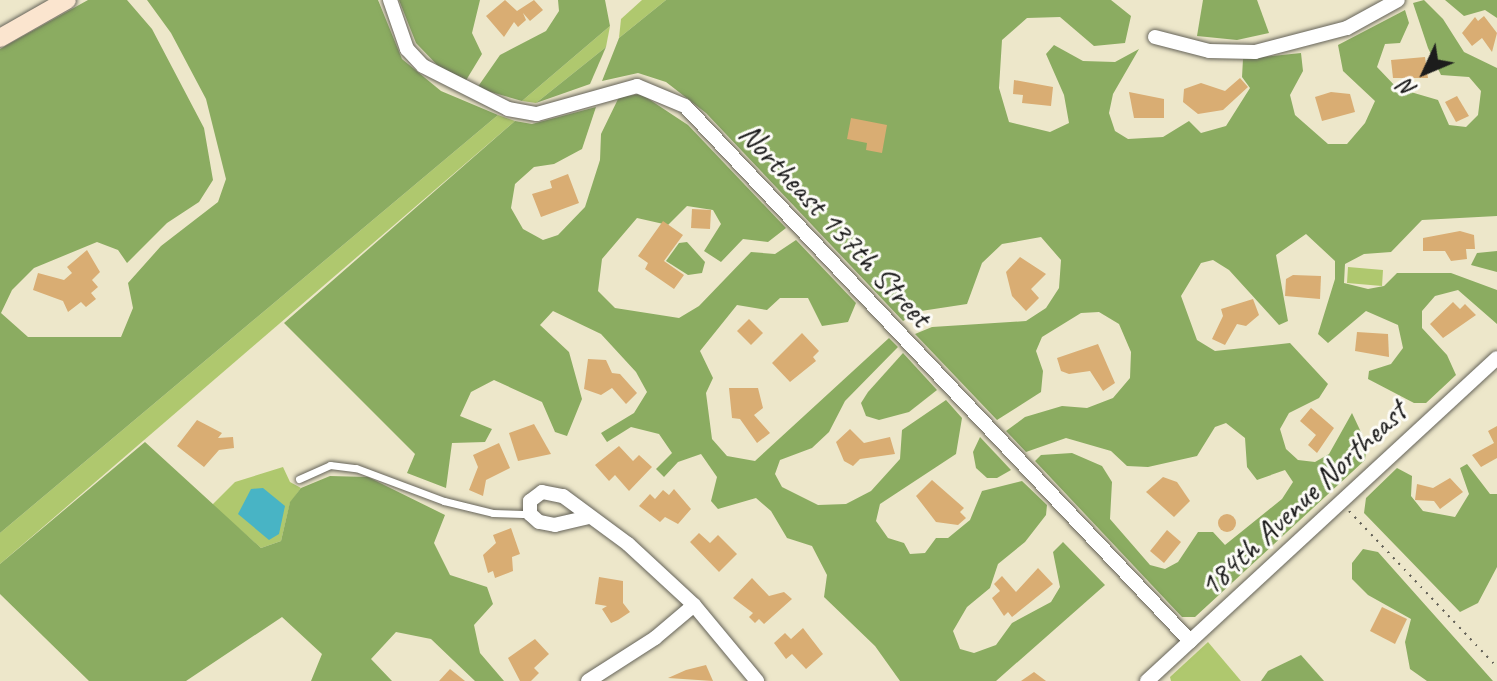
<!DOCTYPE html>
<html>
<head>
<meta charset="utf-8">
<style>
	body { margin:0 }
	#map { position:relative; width:1497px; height:681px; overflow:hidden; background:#ede7ca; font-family:Caveat,sans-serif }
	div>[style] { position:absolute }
	.green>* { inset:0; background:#afc86e }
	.forest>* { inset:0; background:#8bac61 }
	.water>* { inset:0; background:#48b4c5 }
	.building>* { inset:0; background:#d9ad73 }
	.round { border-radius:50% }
	.path>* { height:2px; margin-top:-1px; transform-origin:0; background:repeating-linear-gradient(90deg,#656359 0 2px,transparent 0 8px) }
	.roads { filter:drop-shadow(0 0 2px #656359) drop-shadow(0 0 2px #656359) }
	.service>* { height:7px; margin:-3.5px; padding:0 3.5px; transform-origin:3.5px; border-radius:3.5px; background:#fff }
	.minor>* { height:14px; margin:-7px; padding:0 7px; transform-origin:7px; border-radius:7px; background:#fff }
	.secondary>* { height:18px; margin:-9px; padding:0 9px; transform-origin:9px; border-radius:9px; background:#fbe5cf }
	span { translate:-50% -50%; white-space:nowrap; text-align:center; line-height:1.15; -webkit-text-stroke:6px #fdfcf7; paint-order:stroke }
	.street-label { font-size:32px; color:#1c1c1c }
	.north { position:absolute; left:1385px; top:32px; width:80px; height:80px; -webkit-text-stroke:6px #fdfcf7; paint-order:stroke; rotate:226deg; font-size:22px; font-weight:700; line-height:32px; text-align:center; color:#1c1c1c }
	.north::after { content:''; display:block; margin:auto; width:28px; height:36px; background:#1c1c1c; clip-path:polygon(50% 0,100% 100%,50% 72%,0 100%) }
</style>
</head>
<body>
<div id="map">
	<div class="green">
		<i style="clip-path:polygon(642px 0,666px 0,619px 38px,621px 19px)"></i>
		<i style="clip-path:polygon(610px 26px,606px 47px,536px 103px,522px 101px)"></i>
		<i style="clip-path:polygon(498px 115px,515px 121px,0 564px,0 533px)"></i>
		<i style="clip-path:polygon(1348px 267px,1383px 270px,1382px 286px,1347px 283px)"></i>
		<i style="clip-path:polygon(283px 467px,290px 482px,301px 488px,290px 503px,281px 541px,261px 548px,212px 505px,235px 482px)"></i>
		<i style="clip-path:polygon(1208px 642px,1241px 681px,1171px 681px,1170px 677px)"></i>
	</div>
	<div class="forest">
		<i style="clip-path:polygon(88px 0,127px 0,152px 29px,204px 128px,213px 180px,199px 202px,167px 223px,127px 263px,118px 250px,97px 242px,34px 268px,12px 290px,1px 313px,28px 337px,121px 337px,133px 308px,128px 283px,161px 246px,218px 202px,226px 179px,206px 99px,171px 33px,147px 0,378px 0,402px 59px,441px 91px,498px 115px,0 533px,0 49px)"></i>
		<i style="clip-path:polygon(399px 0,480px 0,472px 33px,482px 54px,465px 82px,442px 70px,416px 43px)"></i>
		<i style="clip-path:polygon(558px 0,605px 0,610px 26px,522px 101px,477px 88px,500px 55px,546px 31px,559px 11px)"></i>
		<i style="clip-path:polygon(666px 0,1111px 0,1131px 16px,1125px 43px,1094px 46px,1060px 17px,1027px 18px,1002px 40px,999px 88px,1009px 122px,1050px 132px,1069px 123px,1064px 95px,1046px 54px,1054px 45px,1083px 61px,1115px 62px,1139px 49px,1113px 94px,1109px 113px,1115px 131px,1128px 139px,1163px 137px,1189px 121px,1201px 133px,1226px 126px,1250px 88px,1242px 77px,1243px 59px,1301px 53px,1303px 71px,1290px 95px,1295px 115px,1328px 144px,1347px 144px,1365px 123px,1375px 101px,1343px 71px,1338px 45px,1405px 10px,1409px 23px,1400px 43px,1385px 44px,1377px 67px,1397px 88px,1438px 100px,1449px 125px,1466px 127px,1478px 115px,1481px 91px,1469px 77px,1441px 75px,1428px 48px,1413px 3px,1424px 0,1443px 19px,1464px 52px,1497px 68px,1497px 216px,1422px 220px,1391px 252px,1364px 254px,1345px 264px,1344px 283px,1368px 289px,1384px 286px,1397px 273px,1451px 273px,1497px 290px,1497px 324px,1458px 290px,1435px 296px,1422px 311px,1422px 328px,1447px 355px,1456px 375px,1426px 403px,1414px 403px,1368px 379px,1369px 371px,1391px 364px,1403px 348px,1398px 325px,1366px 311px,1328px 343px,1318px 334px,1335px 279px,1335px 261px,1306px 234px,1276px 255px,1288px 321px,1279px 325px,1229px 270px,1213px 260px,1201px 263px,1181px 296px,1197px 340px,1215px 351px,1290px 343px,1328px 384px,1319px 398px,1289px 413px,1280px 429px,1286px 449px,1298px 460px,1315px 462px,1329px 454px,1352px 413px,1367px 445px,1365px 460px,1195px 617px,1182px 617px,1035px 461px,1041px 455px,1072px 453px,1102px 466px,1112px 482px,1110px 519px,1150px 565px,1165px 569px,1178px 562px,1198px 532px,1213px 532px,1225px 545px,1282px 499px,1293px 482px,1285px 470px,1257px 480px,1247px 467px,1245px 438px,1226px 423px,1215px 427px,1197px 456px,1148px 467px,1127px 466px,1111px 451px,1066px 438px,1026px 452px,1006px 431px,1025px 417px,1062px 406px,1087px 408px,1113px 398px,1130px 378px,1131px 352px,1119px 324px,1099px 312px,1081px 313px,1042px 337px,1036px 351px,1043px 371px,1041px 392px,997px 420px,915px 334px,932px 327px,1026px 321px,1046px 308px,1059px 288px,1061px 260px,1041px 237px,1002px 244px,982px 263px,967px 304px,921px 311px,903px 321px,706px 113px,666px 82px,638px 73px,602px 81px,619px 38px)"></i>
		<i style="clip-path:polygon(1203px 0,1257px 0,1269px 33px,1237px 40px,1197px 36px)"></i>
		<i style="clip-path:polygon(1445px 0,1497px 0,1497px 18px,1485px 10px,1464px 16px)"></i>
		<i style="clip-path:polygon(606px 47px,590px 84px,536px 103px)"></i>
		<i style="clip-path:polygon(641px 94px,688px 125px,786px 228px,768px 242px,743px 239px,721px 262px,704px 251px,721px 224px,713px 210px,687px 206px,668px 225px,637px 218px,602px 259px,598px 291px,615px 308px,679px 318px,699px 306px,751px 252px,775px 254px,796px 240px,856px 303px,848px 322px,822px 326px,808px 298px,780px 298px,767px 310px,737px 305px,700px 351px,713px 378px,706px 393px,712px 439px,727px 456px,755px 461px,889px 338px,898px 347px,845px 401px,829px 432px,812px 448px,780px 460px,775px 474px,782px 487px,818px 505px,846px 504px,871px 491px,900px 459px,902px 430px,946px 400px,962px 418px,956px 454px,880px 504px,876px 521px,888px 538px,904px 543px,910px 554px,925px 553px,936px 538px,948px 538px,970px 520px,982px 491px,1022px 481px,1047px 505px,1046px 515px,1025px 542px,998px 564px,990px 588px,967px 607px,953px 631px,960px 649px,974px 653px,996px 645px,1012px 623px,1051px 602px,1060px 587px,1053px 552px,1063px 542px,1105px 585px,996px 681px,900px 681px,875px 646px,824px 597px,827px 575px,812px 546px,787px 538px,771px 511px,756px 498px,718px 509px,711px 501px,717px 477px,701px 454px,678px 462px,664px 477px,656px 469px,672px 453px,659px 434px,631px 427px,607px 442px,601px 433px,634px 413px,647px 392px,636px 372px,601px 334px,553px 311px,540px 325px,569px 352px,582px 399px,567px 436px,555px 432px,542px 402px,494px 380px,471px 392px,460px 416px,492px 429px,485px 442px,452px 443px,446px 488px,407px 473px,415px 454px,284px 323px,515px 121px,532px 124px,596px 107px,582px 149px,554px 164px,534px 167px,515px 184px,511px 208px,523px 229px,543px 240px,558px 235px,585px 207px,600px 160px,601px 134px,619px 97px)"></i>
		<i style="clip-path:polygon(687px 242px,705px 262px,702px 273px,688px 275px,666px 261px,679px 243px)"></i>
		<i style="clip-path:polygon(1497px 251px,1497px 272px,1471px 265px,1477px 253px)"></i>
		<i style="clip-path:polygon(903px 353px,937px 390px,909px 412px,879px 420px,866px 416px,861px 403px,868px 392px)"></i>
		<i style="clip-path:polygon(980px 437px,1011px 470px,997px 478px,987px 478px,976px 468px,973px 452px)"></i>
		<i style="clip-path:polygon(145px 442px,261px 548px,281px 541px,290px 502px,301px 488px,330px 476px,368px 477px,445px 515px,434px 543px,450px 575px,487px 587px,493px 604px,474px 625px,480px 653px,504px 681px,475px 681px,431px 639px,396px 632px,371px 659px,392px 681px,311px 681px,322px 654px,282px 617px,186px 681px,89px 681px,0 594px,0 564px)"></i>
		<i style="clip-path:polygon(1467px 464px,1490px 494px,1497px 494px,1497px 567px,1478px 603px,1460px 612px,1364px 513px,1366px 498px,1397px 468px,1412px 476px,1411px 496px,1423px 511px,1455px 517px,1469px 494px,1460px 468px)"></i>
		<i style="clip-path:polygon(1363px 549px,1378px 552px,1493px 681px,1427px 681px,1410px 669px,1405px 642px,1411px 619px,1368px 595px,1352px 579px,1352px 563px)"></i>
		<i style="clip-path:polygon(1301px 655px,1324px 681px,1261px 681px,1268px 671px)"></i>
	</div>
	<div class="water">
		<i style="clip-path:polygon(263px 488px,285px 506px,279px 534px,269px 540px,238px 514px,251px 489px)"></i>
	</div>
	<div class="building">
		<i style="clip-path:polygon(505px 0,517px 11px,534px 0,543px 10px,530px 21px,523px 13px,526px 20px,518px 27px,514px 22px,504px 37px,486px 16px)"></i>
		<i style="clip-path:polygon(1484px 16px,1497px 33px,1492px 52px,1482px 38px,1472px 46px,1462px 33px,1475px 17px,1478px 21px)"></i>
		<i style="clip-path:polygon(1425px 57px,1428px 78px,1393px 78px,1391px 60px)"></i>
		<i style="clip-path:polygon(1240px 78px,1248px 87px,1223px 110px,1198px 114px,1183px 102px,1184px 89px,1201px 83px,1225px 91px)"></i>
		<i style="clip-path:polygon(1014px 80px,1053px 87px,1051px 106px,1022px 103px,1023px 95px,1013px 94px)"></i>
		<i style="clip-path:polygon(1129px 92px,1164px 99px,1164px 118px,1134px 118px)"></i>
		<i style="clip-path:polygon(1331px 92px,1350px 94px,1355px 112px,1322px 121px,1315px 97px)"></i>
		<i style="clip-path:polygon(1457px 96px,1469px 116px,1456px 122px,1445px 102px)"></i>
		<i style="clip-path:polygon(851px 118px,887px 125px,882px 153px,866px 150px,867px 143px,847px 139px)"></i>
		<i style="clip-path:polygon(568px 174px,579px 203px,541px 217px,532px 194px,552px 188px,550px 181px)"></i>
		<i style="clip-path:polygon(692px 209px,711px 210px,710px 229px,691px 228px)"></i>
		<i style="clip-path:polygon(663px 221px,683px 235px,664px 261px,684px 275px,674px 289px,645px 269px,648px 263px,638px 256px)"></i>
		<i style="clip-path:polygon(1460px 231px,1474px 235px,1475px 249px,1466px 249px,1467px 259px,1451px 261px,1445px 251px,1423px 251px,1423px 238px)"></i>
		<i style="clip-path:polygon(87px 250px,100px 272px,92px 280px,98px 287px,91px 293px,96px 299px,86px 307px,81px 302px,68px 312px,63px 301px,33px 290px,38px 273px,64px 280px,72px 273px,67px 267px)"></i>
		<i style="clip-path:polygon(1020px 257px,1046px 274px,1031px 289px,1039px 298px,1026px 311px,1012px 296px,1006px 272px)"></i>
		<i style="clip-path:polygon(1293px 275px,1321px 276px,1320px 299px,1285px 296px,1286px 279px)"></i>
		<i style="clip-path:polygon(1253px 299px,1259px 315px,1246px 326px,1237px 324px,1225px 345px,1212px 339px,1223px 316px,1221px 309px)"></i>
		<i style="clip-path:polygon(1453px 302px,1460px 309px,1465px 304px,1476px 315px,1443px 338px,1430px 324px)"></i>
		<i style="clip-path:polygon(749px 319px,763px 333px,751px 345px,737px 331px)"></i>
		<i style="clip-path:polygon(1357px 332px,1388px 334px,1389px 357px,1355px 351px)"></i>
		<i style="clip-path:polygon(802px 333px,819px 351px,813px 357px,816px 361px,790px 382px,772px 363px)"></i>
		<i style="clip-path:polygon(1098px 344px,1115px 383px,1103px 391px,1090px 371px,1069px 374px,1061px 371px,1057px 358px)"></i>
		<i style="clip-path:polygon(588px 359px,606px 360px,612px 373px,620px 374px,637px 393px,626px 404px,612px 388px,601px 395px,584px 389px)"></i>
		<i style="clip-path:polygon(729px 388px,758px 388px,763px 408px,754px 415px,770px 433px,757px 443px,740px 419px,732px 418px)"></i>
		<i style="clip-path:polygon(1311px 408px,1334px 428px,1317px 453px,1308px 445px,1316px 435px,1300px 421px)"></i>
		<i style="clip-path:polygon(197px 420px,222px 433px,218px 438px,233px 437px,234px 448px,219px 450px,204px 467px,177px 446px)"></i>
		<i style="clip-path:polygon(534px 424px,551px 454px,518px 461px,509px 433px)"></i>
		<i style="clip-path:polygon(1497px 426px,1497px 458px,1481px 467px,1472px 455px,1494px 443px,1488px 431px)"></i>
		<i style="clip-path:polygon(850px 429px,864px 443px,890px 437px,895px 454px,860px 459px,853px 466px,844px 461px,836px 442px)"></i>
		<i style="clip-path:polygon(499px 443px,510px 468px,486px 480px,483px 496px,469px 490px,478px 467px,473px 455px)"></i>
		<i style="clip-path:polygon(619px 446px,633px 461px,639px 455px,652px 467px,629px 491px,615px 475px,609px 481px,595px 465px)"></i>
		<i style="clip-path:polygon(1163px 477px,1177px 482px,1190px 501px,1174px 517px,1146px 492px)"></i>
		<i style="clip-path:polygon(1450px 478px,1463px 492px,1440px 509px,1434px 501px,1415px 500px,1417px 484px,1433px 488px)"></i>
		<i style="clip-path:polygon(932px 480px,964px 508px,960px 512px,966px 518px,958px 525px,936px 522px,916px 496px)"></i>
		<i style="clip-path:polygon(674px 489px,691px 509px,678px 524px,665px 517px,660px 522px,639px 506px,650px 494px,655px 499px,663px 490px,669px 495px)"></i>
		<i class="round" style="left:1218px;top:514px;width:18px;height:18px"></i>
		<i style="clip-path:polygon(511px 528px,520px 554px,512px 557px,513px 571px,495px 578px,493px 571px,488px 573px,483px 555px,496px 543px,493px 535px)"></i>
		<i style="clip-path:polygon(1167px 530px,1181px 542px,1164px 563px,1150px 551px)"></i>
		<i style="clip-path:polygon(699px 533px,710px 543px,718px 535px,737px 554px,719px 572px,690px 542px)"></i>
		<i style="clip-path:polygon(1038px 568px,1053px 584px,1012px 617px,1008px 612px,1004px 616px,992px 598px,1000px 591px,994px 584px,1002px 576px,1016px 592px)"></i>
		<i style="clip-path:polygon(599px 577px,623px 581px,623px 603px,630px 612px,618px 620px,611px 623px,602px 609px,607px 606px,595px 604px)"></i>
		<i style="clip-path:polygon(752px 578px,769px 596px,784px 592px,792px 599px,764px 624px,759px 619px,755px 623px,749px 617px,753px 613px,733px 598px)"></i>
		<i style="clip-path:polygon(1382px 607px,1407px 619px,1395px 644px,1370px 631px)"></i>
		<i style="clip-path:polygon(803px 628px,823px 654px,806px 669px,792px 654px,786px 659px,774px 643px,785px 633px,791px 639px)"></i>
		<i style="clip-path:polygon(535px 639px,549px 654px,534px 668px,539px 673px,531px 681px,520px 681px,508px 658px)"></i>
		<i style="clip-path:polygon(706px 665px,713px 681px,668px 678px,686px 670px)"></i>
		<i style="clip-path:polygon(450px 669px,465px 681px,439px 681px)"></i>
		<i style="clip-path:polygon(1034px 672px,1046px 681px,1021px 681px)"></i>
	</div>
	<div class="path">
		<i style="left:1349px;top:511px;width:215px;rotate:46.5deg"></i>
	</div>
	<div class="roads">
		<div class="service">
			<i style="left:299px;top:479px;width:34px;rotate:-24deg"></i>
			<i style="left:330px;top:465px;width:26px;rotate:7deg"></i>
			<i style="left:356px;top:468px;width:94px;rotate:20.6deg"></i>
			<i style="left:444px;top:501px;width:50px;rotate:13.8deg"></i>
			<i style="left:493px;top:513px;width:37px;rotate:2deg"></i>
		</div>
		<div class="minor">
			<i style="left:390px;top:0;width:52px;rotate:70.9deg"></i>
			<i style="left:407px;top:49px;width:23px;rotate:47deg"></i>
			<i style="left:423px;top:66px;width:95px;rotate:26.8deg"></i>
			<i style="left:508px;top:109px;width:29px;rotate:10deg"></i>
			<i style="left:537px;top:114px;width:104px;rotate:-15.6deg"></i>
			<i style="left:637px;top:86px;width:52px;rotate:22.6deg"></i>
			<i style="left:685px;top:106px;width:736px;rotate:46.65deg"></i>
			<i style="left:1155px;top:37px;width:56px;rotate:14.5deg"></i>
			<i style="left:1209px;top:51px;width:46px;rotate:1.2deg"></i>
			<i style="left:1255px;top:52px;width:95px;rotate:-14.6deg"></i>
			<i style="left:1347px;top:28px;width:58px;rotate:-28.8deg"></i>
			<i style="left:589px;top:517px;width:35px;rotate:167deg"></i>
			<i style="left:555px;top:525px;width:16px;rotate:-169deg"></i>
			<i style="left:539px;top:522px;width:12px;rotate:-138deg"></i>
			<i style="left:530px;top:514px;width:13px;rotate:-90deg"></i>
			<i style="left:530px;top:501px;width:15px;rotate:-37deg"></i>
			<i style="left:542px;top:492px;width:21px;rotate:11deg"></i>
			<i style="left:563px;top:496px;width:81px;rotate:36.4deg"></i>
			<i style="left:628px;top:544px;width:90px;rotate:42.7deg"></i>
			<i style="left:694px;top:605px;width:99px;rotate:50.3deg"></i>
			<i style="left:588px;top:681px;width:80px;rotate:-32.7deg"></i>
			<i style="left:655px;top:638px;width:51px;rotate:-40.2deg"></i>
			<i style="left:1147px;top:681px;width:476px;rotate:-42.7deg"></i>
		</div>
		<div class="secondary">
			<i style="left:0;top:38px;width:77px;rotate:-29.6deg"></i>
		</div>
	</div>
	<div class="street-label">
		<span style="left:835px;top:225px;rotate:47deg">Northeast 137th Street</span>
		<span style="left:1303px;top:499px;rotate:-43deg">184th Avenue Northeast</span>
	</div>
	<div class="north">N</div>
</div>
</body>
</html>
